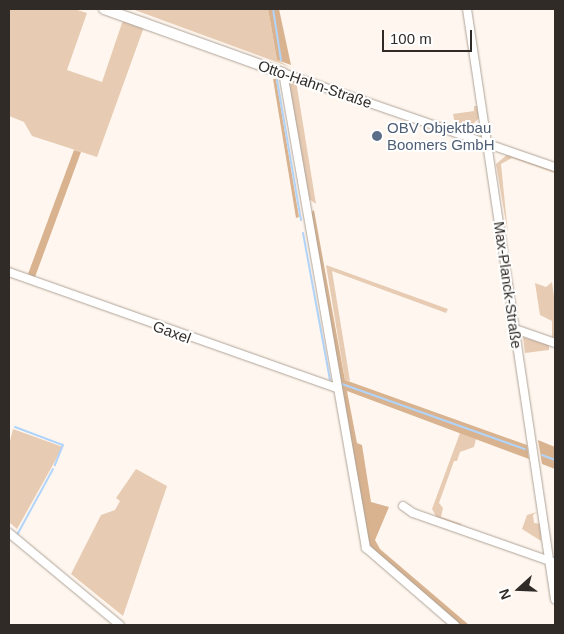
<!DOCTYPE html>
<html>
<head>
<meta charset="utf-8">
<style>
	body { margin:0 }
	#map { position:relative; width:564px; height:634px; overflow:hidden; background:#fff7ef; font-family:Helvetica,sans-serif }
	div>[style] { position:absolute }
	.green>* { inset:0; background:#e7cbb3 }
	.forest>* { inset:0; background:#d9b390 }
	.stream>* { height:2px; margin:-1px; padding:0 1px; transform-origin:1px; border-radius:1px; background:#b1d4fa }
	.roads { filter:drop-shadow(0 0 1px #afa398) drop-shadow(0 0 1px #afa398) }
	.street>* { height:8px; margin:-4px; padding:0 4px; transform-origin:4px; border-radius:4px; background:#fff }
	.secondary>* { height:10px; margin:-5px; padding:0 5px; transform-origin:5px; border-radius:5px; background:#fff }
	.dots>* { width:14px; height:14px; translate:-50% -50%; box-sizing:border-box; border:2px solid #fff; border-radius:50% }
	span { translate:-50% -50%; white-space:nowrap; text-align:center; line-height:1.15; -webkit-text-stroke:4px #fff; paint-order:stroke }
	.street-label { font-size:15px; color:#302b27 }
	.service-label { font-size:15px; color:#4e5e75 }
	.left { translate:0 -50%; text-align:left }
	.frame { position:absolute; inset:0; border:10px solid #302b27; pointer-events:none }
	.north { position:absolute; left:494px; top:564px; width:50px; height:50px; -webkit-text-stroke:4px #fff; paint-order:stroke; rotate:250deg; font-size:14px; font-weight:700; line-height:20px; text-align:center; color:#302b27 }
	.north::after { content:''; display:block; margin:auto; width:18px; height:22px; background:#302b27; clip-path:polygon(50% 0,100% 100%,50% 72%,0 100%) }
	.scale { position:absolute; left:382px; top:30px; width:90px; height:22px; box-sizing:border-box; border:2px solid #302b27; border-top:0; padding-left:6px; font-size:15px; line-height:18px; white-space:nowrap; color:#302b27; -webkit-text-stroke:4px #fff; paint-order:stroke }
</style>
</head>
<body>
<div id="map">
	<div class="green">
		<i style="clip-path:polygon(9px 9px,74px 9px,87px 13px,67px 70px,102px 82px,122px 23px,126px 20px,144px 27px,97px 157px,32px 136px,24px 122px,9px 116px)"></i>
		<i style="clip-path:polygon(132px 9px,268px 9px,277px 60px,290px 67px)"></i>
		<i style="clip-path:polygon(291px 80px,296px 81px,316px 204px,309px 199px,287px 83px)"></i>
		<i style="clip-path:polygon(474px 106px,477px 106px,479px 118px,472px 125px,455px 124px,453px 114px,474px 111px)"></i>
		<i style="clip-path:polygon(508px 154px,555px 171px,555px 173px,512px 158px,501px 164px,508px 234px,496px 164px)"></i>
		<i style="clip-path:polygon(326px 265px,448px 309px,446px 313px,332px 271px,350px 381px,345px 380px)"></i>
		<i style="clip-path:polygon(552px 282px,555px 304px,555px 338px,552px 337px,552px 321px,540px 315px,535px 283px,546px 287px)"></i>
		<i style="clip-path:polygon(523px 337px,549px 345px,549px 350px,525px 353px)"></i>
		<i style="clip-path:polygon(13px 429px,63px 447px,17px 529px,9px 522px,9px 445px)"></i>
		<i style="clip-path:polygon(460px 433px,476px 439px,474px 447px,460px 452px,457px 461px,454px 461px,439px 503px,443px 508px,441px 517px,462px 524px,459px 526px,437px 518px,432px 509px)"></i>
		<i style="clip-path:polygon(136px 469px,167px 486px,123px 616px,71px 574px,101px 515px,115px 510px,120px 501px,116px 498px)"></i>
		<i style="clip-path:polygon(537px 512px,533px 515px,534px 523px,541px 524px,541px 541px,522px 529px,527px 515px)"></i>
	</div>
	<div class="forest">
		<i style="clip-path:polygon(268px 9px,279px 9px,291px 65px,277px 60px)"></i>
		<i style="clip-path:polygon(273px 79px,276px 79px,299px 217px,296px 218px)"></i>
		<i style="clip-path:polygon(74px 150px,81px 152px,35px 277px,28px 274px)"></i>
		<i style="clip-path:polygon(314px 210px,345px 380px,527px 445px,529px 459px,347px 391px,357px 443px,362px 445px,371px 502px,389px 507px,375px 540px,380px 549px,469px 625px,457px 625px,370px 552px,309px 214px)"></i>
		<i style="clip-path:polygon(538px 440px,555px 447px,555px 469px,542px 464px)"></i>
	</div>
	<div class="stream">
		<i style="left:273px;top:9px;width:52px;rotate:81.1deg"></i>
		<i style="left:277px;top:80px;width:142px;rotate:80.3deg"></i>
		<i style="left:303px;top:233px;width:149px;rotate:79.6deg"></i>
		<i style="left:342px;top:384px;width:194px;rotate:19.6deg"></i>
		<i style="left:15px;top:427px;width:51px;rotate:20.6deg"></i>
		<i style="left:63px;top:445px;width:22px;rotate:112deg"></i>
		<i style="left:542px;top:455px;width:14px;rotate:21deg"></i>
		<i style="left:17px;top:535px;width:75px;rotate:-61.4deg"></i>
	</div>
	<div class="roads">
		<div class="street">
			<i style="left:467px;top:9px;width:597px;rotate:81.52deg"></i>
			<i style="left:9px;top:272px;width:348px;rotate:19.5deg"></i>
			<i style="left:515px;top:329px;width:42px;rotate:19.3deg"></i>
			<i style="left:403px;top:506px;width:12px;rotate:35deg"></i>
			<i style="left:413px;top:513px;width:148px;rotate:19.3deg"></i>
			<i style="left:9px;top:533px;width:144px;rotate:39.7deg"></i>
			<i style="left:455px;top:625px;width:118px;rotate:-139.1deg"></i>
			<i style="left:366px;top:548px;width:482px;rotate:-99.9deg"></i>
			<i style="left:283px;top:73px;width:288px;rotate:19.1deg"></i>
		</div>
		<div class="secondary">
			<i style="left:104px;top:9px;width:190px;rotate:19.7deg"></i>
		</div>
	</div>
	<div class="dots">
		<i style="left:377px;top:136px;background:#5c6f8a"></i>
	</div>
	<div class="street-label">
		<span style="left:315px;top:84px;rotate:19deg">Otto-Hahn-Straße</span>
		<span style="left:508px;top:285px;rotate:82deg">Max-Planck-Straße</span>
		<span style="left:172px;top:332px;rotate:20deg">Gaxel</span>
	</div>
	<div class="service-label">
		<span class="left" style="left:387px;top:136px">OBV Objektbau<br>Boomers GmbH</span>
	</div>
	<div class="frame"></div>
	<div class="north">N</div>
	<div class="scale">100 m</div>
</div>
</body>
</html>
